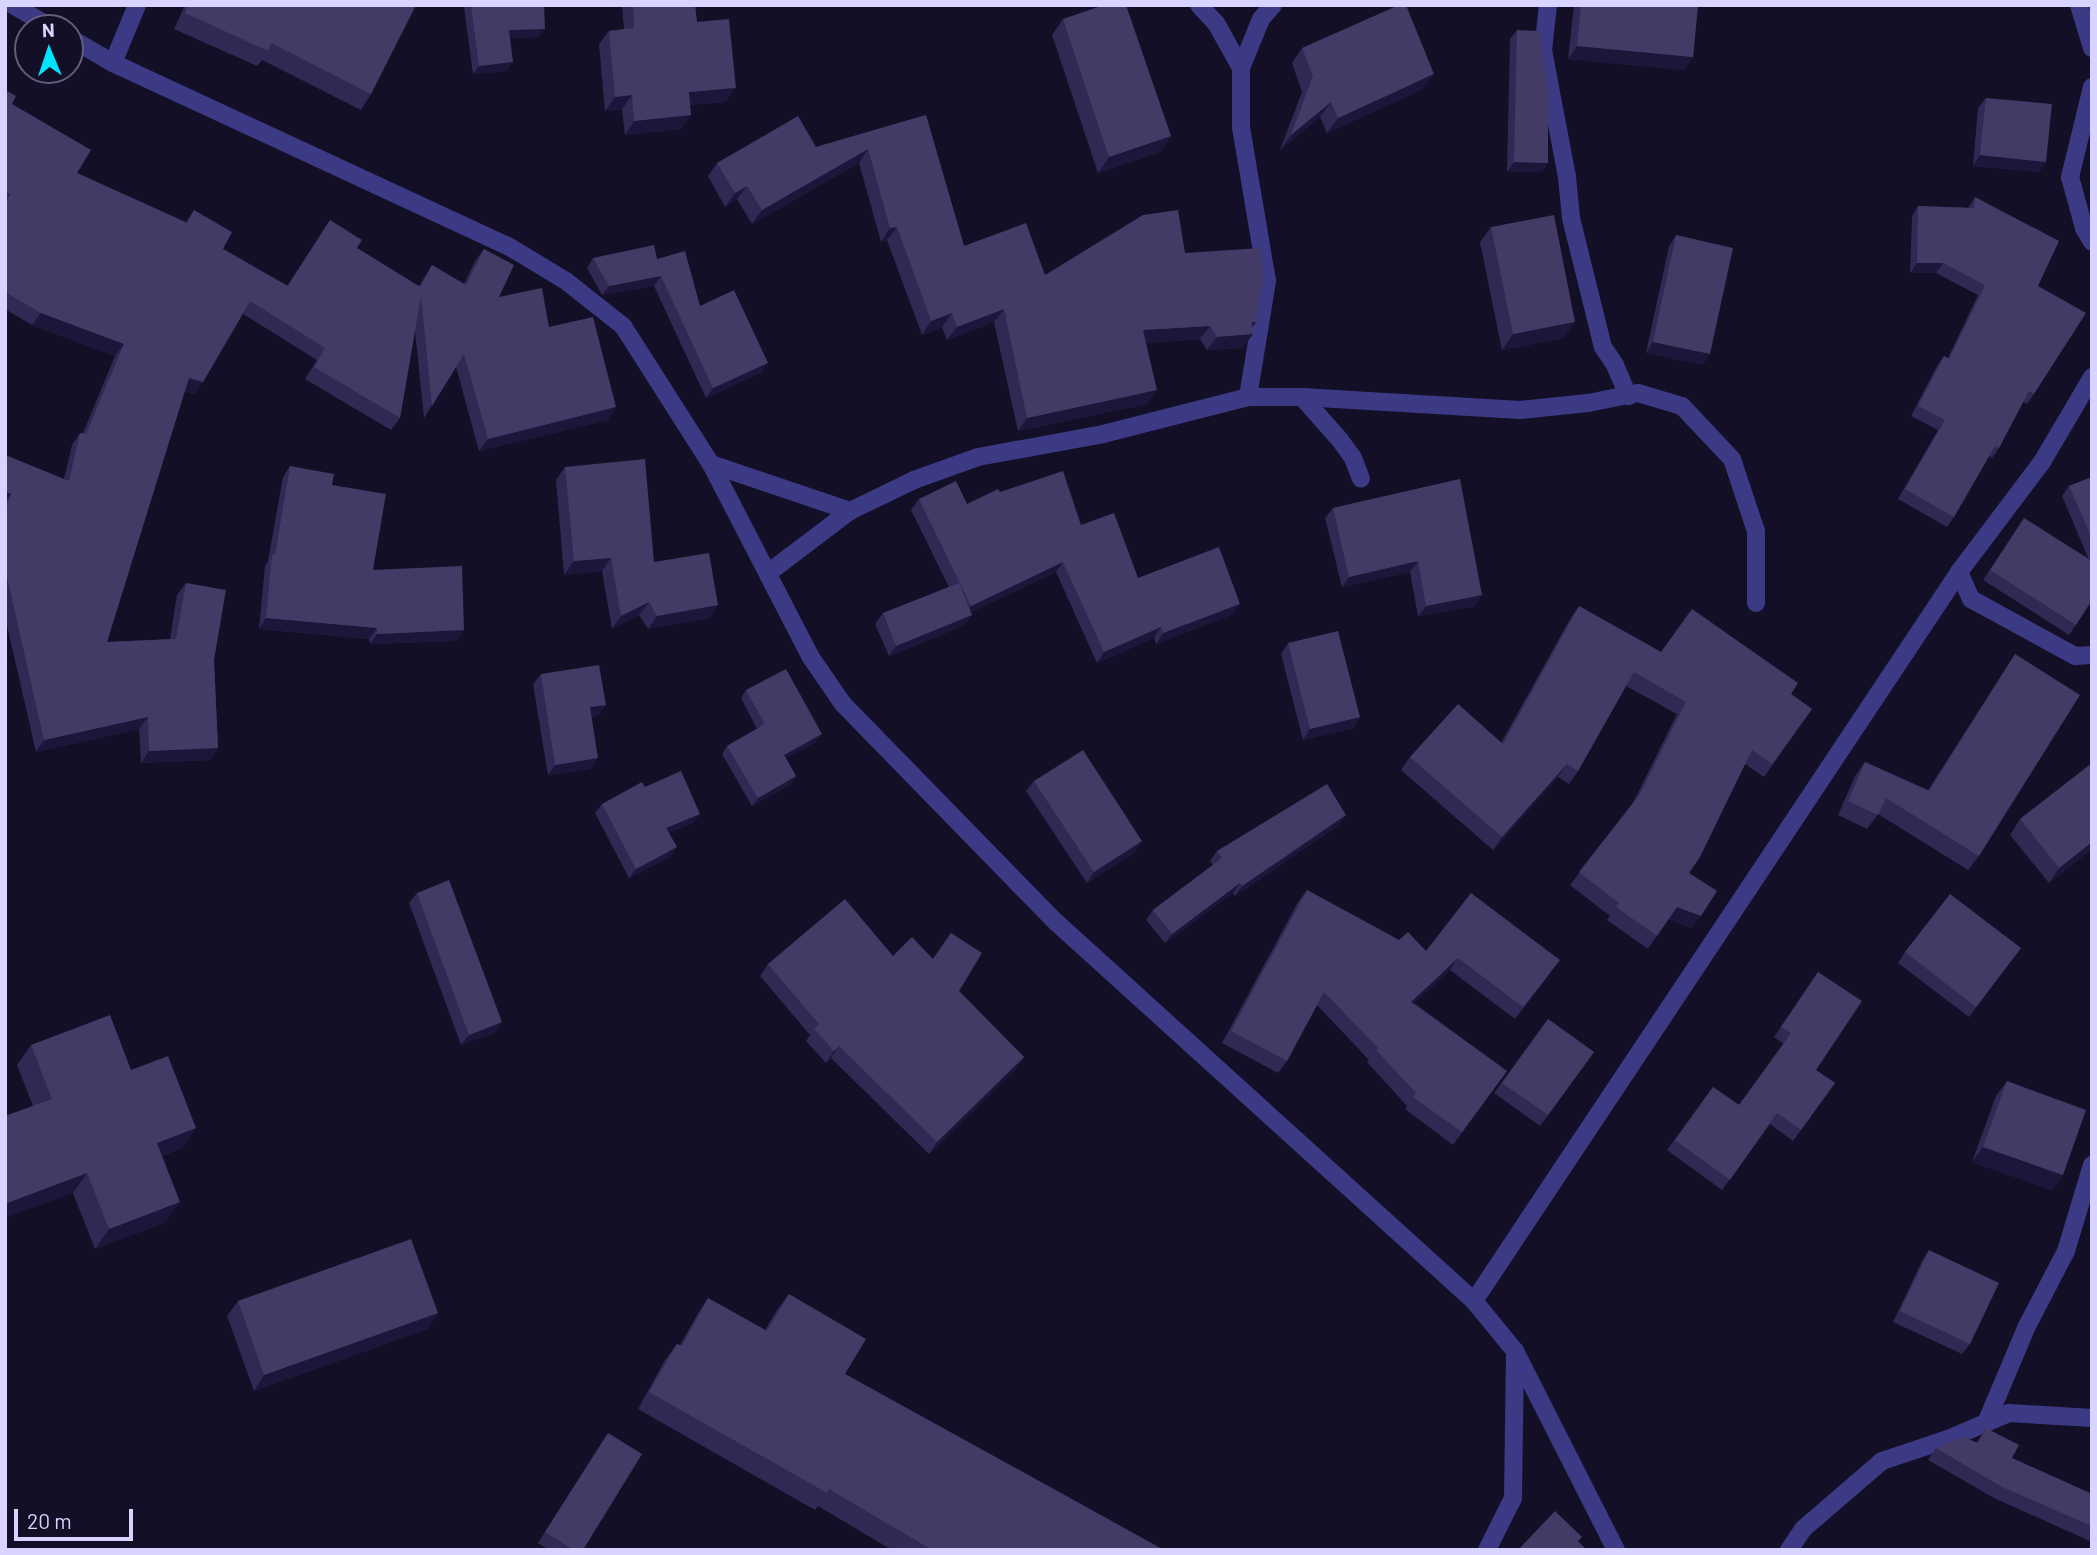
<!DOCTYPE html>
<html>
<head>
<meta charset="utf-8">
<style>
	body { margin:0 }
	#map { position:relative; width:2097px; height:1555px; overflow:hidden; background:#130f26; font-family:Barlow,sans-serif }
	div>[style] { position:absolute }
	.minor>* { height:18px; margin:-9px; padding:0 9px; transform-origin:9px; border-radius:9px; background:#3d3a85 }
	.wall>* { inset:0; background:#312854 }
	.shaded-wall>* { inset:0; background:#1d163a }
	.building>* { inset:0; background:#433a66 }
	span { translate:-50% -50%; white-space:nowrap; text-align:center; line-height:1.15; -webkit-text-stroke:5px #130f26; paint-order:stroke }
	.frame { position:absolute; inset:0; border:7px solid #d9d4ff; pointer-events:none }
	.north { position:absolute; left:14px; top:14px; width:70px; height:70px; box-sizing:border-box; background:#130f26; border:2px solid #625e7d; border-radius:50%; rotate:358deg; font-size:19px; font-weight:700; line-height:28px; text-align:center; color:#d9d4ff }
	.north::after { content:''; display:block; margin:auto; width:24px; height:32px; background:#00e5ff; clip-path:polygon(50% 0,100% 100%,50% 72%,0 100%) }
	.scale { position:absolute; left:14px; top:1509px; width:119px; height:32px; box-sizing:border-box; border:4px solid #d9d4ff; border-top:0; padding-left:9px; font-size:21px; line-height:24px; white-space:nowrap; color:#d9d4ff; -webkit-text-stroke:5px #130f26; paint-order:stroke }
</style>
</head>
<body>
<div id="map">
	<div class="minor">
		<i style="left:13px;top:5px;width:45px;rotate:30.5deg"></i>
		<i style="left:1199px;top:5px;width:25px;rotate:47deg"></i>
		<i style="left:1216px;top:23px;width:51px;rotate:60.9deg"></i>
		<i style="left:1548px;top:5px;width:45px;rotate:96.3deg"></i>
		<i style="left:1543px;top:50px;width:129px;rotate:79.3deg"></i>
		<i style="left:1567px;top:177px;width:41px;rotate:84.4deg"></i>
		<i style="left:1571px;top:218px;width:133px;rotate:76.1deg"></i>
		<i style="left:1603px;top:347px;width:22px;rotate:56deg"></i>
		<i style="left:1615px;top:365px;width:34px;rotate:67deg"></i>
		<i style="left:2079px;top:5px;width:45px;rotate:73.2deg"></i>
		<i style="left:70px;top:38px;width:50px;rotate:30.2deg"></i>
		<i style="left:113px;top:63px;width:435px;rotate:24.9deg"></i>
		<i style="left:508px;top:246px;width:68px;rotate:31.1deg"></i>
		<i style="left:566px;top:281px;width:73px;rotate:38.3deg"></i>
		<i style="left:623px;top:326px;width:164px;rotate:57.5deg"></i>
		<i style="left:711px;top:464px;width:216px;rotate:62.7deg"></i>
		<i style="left:810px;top:656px;width:58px;rotate:55.5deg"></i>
		<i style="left:843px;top:704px;width:306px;rotate:45.7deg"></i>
		<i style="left:1057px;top:923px;width:563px;rotate:42.19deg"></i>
		<i style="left:1474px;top:1301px;width:65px;rotate:50.6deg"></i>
		<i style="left:1515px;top:1351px;width:223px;rotate:63.1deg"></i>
		<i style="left:113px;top:63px;width:63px;rotate:-67.5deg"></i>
		<i style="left:2092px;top:87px;width:93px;rotate:103.7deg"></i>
		<i style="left:2070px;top:177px;width:53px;rotate:74.6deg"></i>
		<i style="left:2084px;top:228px;width:16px;rotate:60deg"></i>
		<i style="left:1248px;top:397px;width:118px;rotate:-80.7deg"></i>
		<i style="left:1267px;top:281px;width:156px;rotate:-99.6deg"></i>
		<i style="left:1241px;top:127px;width:59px;rotate:-90deg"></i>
		<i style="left:1241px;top:68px;width:53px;rotate:-67.8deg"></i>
		<i style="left:1261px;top:19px;width:18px;rotate:-49deg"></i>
		<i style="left:1302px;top:397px;width:57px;rotate:48.5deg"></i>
		<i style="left:1340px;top:440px;width:22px;rotate:54deg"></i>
		<i style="left:1353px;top:458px;width:22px;rotate:69deg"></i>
		<i style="left:711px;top:464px;width:147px;rotate:18.7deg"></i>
		<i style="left:1959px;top:572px;width:30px;rotate:66deg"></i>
		<i style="left:1971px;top:599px;width:119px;rotate:28.7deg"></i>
		<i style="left:2075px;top:656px;width:17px;rotate:-3deg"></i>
		<i style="left:768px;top:573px;width:103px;rotate:-37.1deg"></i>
		<i style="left:850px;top:511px;width:71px;rotate:-25.8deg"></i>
		<i style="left:914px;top:480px;width:68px;rotate:-19.8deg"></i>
		<i style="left:978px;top:457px;width:127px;rotate:-10.4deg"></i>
		<i style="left:1103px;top:434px;width:150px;rotate:-14.3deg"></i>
		<i style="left:1248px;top:397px;width:54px"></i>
		<i style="left:1302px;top:397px;width:218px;rotate:3.4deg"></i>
		<i style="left:1520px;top:410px;width:68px;rotate:-5.9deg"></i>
		<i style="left:1588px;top:403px;width:51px;rotate:-11.3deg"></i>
		<i style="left:1638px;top:393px;width:46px;rotate:16.5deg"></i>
		<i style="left:1682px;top:406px;width:73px;rotate:46.7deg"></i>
		<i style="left:1732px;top:459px;width:76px;rotate:71.6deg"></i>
		<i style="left:1756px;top:531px;width:72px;rotate:90deg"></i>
		<i style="left:1474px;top:1301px;width:876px;rotate:-56.36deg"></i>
		<i style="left:1959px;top:572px;width:138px;rotate:-53deg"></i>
		<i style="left:2042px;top:462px;width:99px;rotate:-59.5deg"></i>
		<i style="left:1986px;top:1423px;width:105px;rotate:-67.1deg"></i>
		<i style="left:2027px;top:1326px;width:85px;rotate:-62.5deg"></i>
		<i style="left:2066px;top:1251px;width:90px;rotate:-73.2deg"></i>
		<i style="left:1487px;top:1550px;width:58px;rotate:-63.4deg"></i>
		<i style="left:1513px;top:1498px;width:143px;rotate:-89.2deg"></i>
		<i style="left:1789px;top:1550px;width:25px;rotate:-56deg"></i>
		<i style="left:1803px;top:1529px;width:104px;rotate:-40.7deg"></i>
		<i style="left:1882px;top:1461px;width:70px;rotate:-18.4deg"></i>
		<i style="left:1948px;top:1439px;width:66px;rotate:-23.1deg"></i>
		<i style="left:2009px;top:1413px;width:83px;rotate:3.4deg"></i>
	</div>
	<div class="wall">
		<i style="clip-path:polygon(185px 5px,416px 5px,371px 94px,361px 110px,262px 60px,257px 66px,174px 29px)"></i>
		<i style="clip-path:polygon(466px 5px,544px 5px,539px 37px,510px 38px,507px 71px,473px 74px,464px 7px)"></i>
		<i style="clip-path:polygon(622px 5px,695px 5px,697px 22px,726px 102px,690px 105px,691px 115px,681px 129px,625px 135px,622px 109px,605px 111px,599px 44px,609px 31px,624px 29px)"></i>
		<i style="clip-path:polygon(1574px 5px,1698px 5px,1693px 57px,1684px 70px,1568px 59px)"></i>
		<i style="clip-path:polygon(1063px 19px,1171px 136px,1160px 152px,1098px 173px,1052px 35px)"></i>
		<i style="clip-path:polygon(1517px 30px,1548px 163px,1541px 172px,1507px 172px,1510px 39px)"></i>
		<i style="clip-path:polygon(1302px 48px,1423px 89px,1327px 133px,1320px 117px,1280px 150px,1302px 92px,1292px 63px)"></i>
		<i style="clip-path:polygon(5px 90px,12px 104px,77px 173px,186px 222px,194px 210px,223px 249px,287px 286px,330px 220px,357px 248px,419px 286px,432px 265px,464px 284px,475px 261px,484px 249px,499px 297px,549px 327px,608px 420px,479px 451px,456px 367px,424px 418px,415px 331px,400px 418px,391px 430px,305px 379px,317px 360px,243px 314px,203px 382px,194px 394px,184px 391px,107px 642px,170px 639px,177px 595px,186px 583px,214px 660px,218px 748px,210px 760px,141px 763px,139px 729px,36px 752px,5px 617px,5px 455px,64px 479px,72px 445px,80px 433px,83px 433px,115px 356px,32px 325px,5px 309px)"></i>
		<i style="clip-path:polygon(1986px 98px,2046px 162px,2039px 172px,1973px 166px,1978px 108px)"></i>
		<i style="clip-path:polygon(926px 115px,964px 246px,1045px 275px,1185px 253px,1256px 322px,1252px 328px,1253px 334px,1243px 348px,1207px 350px,1200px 339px,1146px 343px,1147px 404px,1018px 431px,994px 322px,947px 340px,942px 327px,922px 335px,887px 240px,881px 242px,859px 163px,752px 224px,737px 199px,725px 207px,708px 176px,717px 163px,816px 147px)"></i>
		<i style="clip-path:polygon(1975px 197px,2038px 286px,2034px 394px,2027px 404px,2023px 402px,1999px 448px,1992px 458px,1989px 456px,1954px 517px,1947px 527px,1898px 499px,1938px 430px,1911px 416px,1937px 366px,1944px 356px,1948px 358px,1978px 295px,1936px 273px,1910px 273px,1912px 216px,1918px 206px,1968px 208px)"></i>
		<i style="clip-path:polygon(1491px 227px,1564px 338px,1502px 350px,1480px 242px)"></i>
		<i style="clip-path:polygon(1676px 235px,1703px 365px,1646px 353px,1669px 246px)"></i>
		<i style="clip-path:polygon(593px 258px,657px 259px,762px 372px,706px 398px,654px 286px,602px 295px,587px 268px)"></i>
		<i style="clip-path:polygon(290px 466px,332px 485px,373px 570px,464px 630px,457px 641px,370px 644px,369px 639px,259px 629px,265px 566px,268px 561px,283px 477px)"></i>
		<i style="clip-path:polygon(565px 467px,654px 562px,718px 605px,709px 618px,648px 629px,639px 615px,612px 629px,602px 571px,564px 575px,556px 480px)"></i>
		<i style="clip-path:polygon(2092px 477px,2092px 600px,2069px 635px,1983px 580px,2017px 529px,2089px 560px,2062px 496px,2069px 486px)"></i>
		<i style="clip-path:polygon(1460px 479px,1475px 606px,1418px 616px,1410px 572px,1342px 587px,1325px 518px,1333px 508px)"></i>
		<i style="clip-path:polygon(1000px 492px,1081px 525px,1138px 578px,1233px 614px,1156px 644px,1154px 638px,1097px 663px,1056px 572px,971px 612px,965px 625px,889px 656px,875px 624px,883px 613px,949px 587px,911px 510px,919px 499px,967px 504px)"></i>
		<i style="clip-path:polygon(1579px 606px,1661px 652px,1791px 694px,1812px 709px,1764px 777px,1745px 764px,1689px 873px,1692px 928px,1668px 919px,1648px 949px,1607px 920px,1610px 916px,1570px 885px,1633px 803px,1677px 714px,1626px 686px,1578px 771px,1569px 784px,1558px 777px,1493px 850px,1401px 770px,1410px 757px,1501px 743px,1570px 619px)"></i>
		<i style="clip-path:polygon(1288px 643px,1360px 717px,1353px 728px,1303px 740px,1281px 654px)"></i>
		<i style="clip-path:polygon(2015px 654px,1979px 856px,1968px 870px,1878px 814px,1867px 829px,1838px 815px,1855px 776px,1865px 762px,1928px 790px)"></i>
		<i style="clip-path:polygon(541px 674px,606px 705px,598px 715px,591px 717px,591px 769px,548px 775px,533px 684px)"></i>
		<i style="clip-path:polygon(746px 690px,816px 742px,786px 758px,796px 776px,791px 784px,752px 806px,722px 754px,727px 746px,757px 729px,741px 698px)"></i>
		<i style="clip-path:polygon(2092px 763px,2092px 849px,2049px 883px,2010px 835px,2020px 819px)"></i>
		<i style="clip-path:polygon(1034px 781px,1142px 841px,1135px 852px,1087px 883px,1026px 791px)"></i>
		<i style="clip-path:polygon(645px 787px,693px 823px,669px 833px,670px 857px,629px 878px,595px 813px,602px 804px)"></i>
		<i style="clip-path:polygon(1339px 825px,1235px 896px,1233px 893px,1165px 943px,1146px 920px,1153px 910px,1213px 865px,1210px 861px,1217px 851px)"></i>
		<i style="clip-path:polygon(1307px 890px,1399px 940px,1426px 951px,1551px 972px,1515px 1019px,1450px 970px,1414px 1003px,1507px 1071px,1453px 1145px,1405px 1109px,1407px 1106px,1367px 1062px,1369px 1060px,1317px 1005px,1287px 1061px,1278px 1073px,1222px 1043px,1298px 902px)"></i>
		<i style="clip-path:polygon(417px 893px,502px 1022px,494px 1033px,461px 1045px,409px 903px)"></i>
		<i style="clip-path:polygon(951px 933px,959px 991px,1024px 1057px,1016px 1069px,929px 1154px,831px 1058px,826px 1063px,806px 1041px,810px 1035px,760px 976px,768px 964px,893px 956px,933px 959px)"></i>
		<i style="clip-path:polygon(2021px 948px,1969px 1017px,1898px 963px,1905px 952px)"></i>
		<i style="clip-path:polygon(1818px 972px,1816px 1070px,1835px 1083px,1793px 1141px,1770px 1124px,1722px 1190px,1667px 1150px,1713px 1087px,1739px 1105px,1784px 1044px,1774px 1037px)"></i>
		<i style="clip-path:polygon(1548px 1019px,1594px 1052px,1540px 1126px,1494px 1093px)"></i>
		<i style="clip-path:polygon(31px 1045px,131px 1070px,196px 1128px,182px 1148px,162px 1156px,166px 1222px,95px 1249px,73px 1193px,33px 1106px,17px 1065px)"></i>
		<i style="clip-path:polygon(2007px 1081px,2063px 1175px,2052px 1190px,1972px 1162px,1996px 1096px)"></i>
		<i style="clip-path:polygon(1929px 1250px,1970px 1344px,1962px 1354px,1893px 1322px,1922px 1261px)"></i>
		<i style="clip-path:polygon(789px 1294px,845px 1374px,1164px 1550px,892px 1550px,818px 1506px,815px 1510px,638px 1409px,665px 1360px,677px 1344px,680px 1345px,697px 1315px,708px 1298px,765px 1330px,777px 1310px)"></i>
		<i style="clip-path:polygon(238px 1301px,438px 1313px,427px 1329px,254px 1391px,227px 1316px)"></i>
		<i style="clip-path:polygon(1986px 1428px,2012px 1458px,2092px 1494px,2092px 1542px,1994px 1498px,1928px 1460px,1936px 1448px,1976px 1443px)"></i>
		<i style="clip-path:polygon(608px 1433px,583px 1550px,549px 1550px,538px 1543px)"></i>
	</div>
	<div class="shaded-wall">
		<i style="clip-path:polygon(545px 29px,539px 37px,503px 39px,509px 30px)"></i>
		<i style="clip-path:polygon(1577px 46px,1693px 57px,1684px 70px,1568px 59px)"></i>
		<i style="clip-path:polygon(513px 62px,507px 71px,473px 74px,479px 66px)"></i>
		<i style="clip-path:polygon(1434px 74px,1423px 89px,1327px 133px,1338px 118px)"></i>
		<i style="clip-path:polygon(736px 88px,726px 102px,679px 106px,689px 92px)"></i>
		<i style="clip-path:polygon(632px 95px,622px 109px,605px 111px,615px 97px)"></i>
		<i style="clip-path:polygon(1331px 102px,1320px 117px,1280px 150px,1291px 135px)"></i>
		<i style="clip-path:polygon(691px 115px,681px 129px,625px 135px,634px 121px)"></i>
		<i style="clip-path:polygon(1171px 136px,1160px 152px,1098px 173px,1109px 157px)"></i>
		<i style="clip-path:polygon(868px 149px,859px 163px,752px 224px,762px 210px)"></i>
		<i style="clip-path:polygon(1980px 155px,2046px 162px,2039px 172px,1973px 166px)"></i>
		<i style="clip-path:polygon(1514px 162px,1548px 163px,1541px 172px,1507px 172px)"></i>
		<i style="clip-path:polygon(747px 186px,737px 199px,725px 207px,735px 193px)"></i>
		<i style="clip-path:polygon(897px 227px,887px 240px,881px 242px,890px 228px)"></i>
		<i style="clip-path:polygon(1917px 263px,1943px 263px,1936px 273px,1910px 273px)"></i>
		<i style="clip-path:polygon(661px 276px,654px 286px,602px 295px,609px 286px)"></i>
		<i style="clip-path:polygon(1004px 309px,994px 322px,947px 340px,957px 327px)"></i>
		<i style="clip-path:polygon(41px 313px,124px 344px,115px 356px,32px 325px)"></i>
		<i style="clip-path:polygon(952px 313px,942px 327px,922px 335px,931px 321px)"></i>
		<i style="clip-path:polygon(1252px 322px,1256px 322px,1247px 335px,1253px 334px,1243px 348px,1207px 350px,1217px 337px)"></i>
		<i style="clip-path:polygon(1575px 322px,1564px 338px,1502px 350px,1513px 334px)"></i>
		<i style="clip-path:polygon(1210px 326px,1200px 339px,1134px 344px,1143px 330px)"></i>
		<i style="clip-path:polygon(1653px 342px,1710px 354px,1703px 365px,1646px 353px)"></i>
		<i style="clip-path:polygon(768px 363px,762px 372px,706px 398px,713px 388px)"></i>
		<i style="clip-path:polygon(189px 378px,203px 382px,194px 394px,180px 390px)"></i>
		<i style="clip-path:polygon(1157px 390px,1147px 404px,1018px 431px,1027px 418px)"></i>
		<i style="clip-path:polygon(616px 407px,608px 420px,479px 451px,488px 439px)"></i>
		<i style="clip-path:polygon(5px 491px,11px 494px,5px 502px)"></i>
		<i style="clip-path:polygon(611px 558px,602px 571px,564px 575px,574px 561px)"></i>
		<i style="clip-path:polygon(1418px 561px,1410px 572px,1342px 587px,1349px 577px)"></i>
		<i style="clip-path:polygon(1063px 562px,1056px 572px,963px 616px,971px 606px)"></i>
		<i style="clip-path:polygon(1482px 595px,1475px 606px,1418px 616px,1426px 606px)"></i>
		<i style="clip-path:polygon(649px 602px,639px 615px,612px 629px,621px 616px)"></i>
		<i style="clip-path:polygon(1240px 604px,1233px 614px,1156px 644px,1163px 633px)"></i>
		<i style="clip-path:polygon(718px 605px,709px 618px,648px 629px,657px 616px)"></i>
		<i style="clip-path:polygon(972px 615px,965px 625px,889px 656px,896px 646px)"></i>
		<i style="clip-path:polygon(266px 618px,377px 628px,369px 639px,259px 629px)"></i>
		<i style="clip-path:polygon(1161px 627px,1154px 638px,1097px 663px,1104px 652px)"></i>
		<i style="clip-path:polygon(464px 630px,457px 641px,370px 644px,377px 634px)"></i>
		<i style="clip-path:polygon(606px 705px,598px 715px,582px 718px,590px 707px)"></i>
		<i style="clip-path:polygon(148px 717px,139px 729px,36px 752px,44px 740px)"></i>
		<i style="clip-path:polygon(1360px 717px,1353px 728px,1303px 740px,1310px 729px)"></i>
		<i style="clip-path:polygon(822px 734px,816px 742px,778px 763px,784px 755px)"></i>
		<i style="clip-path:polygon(218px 748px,210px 760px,141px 763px,149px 751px)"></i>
		<i style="clip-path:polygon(598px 758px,591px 769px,548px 775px,555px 765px)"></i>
		<i style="clip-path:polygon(1567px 764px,1558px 777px,1493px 850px,1502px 837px)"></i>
		<i style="clip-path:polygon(796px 776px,791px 784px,752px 806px,758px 798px)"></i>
		<i style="clip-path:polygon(700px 814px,693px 823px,660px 837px,666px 828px)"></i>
		<i style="clip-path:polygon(1346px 815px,1339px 825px,1235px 896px,1242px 886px)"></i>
		<i style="clip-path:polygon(1142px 841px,1135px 852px,1087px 883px,1094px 872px)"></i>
		<i style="clip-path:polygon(2092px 842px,2092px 849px,2049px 883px,2059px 868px)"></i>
		<i style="clip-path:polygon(677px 847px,670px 857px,629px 878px,636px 869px)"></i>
		<i style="clip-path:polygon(1240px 883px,1233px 893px,1165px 943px,1172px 934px)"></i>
		<i style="clip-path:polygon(1677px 907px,1701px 916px,1692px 928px,1668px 919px)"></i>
		<i style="clip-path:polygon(1458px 958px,1450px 970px,1403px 1014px,1411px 1002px)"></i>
		<i style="clip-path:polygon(502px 1022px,494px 1033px,461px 1045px,469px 1035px)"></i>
		<i style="clip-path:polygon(839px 1046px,831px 1058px,826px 1063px,834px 1051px)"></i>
		<i style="clip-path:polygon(1024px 1057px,1016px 1069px,929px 1154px,937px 1142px)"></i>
		<i style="clip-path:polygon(196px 1128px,182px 1148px,143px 1163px,157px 1143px)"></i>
		<i style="clip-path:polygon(1983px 1147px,2063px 1175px,2052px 1190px,1972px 1162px)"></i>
		<i style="clip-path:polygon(87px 1173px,73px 1193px,5px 1218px,5px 1204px)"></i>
		<i style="clip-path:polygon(180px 1202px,166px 1222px,95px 1249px,109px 1229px)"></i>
		<i style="clip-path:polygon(438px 1313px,427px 1329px,254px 1391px,264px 1375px)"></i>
	</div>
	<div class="building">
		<i style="clip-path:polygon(188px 5px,416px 5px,371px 94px,271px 43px,268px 51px,185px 13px)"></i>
		<i style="clip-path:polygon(471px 5px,544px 5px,545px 29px,509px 30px,513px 62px,479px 66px)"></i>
		<i style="clip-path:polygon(633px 5px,695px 5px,697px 22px,729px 19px,736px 88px,689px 92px,691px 115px,634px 121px,632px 95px,615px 97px,609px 31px,634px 28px)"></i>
		<i style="clip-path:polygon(1104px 5px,1126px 5px,1171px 136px,1109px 157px,1063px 19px)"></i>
		<i style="clip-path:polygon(1399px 5px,1406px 5px,1434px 74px,1338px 118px,1331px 102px,1291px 135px,1313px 76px,1302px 48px)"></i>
		<i style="clip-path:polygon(1581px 5px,1698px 5px,1693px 57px,1577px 46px)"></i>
		<i style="clip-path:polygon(1517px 30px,1540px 31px,1548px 92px,1548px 163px,1514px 162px)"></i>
		<i style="clip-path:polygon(5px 90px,16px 96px,12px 104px,91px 150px,77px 173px,187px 223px,194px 210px,232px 232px,223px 249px,288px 286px,330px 220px,362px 240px,357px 248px,420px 287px,432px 265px,466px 285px,484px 249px,514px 265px,499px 297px,542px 288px,549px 327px,593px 317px,616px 407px,488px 439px,464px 354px,432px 406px,421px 296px,400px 418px,314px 367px,325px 348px,250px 301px,203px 382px,189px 378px,107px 642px,176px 639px,186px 583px,226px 590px,214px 660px,218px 748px,149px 751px,148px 717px,44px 740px,5px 568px,5px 511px,11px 494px,5px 491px,5px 455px,69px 481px,80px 433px,86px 434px,124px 344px,41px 313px,5px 292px,5px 203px,11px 194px,5px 191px)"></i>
		<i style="clip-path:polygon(1986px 98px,2052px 104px,2046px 162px,1980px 155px)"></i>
		<i style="clip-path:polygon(926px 115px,964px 246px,1026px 223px,1045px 275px,1143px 215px,1178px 210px,1185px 253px,1261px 248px,1263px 278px,1256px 322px,1252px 322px,1253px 334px,1217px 337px,1210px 326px,1143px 330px,1157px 390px,1027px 418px,1004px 309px,957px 327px,952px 313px,931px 321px,897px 227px,890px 228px,868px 149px,762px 210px,747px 186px,735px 193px,717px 163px,798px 116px,816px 147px)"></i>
		<i style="clip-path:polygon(1975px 197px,2059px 241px,2038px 286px,2086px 313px,2034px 394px,2029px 391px,1999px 448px,1995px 446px,1954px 517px,1905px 489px,1945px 420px,1918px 406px,1944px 356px,1949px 359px,1985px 285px,1943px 263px,1917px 263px,1918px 206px,1974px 208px)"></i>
		<i style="clip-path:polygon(1554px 215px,1575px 322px,1513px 334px,1491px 227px)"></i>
		<i style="clip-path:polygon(1676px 235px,1733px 248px,1710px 354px,1653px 342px)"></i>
		<i style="clip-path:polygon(654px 245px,657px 259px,685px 251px,700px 306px,734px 290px,768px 363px,713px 388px,661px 276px,609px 286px,593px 258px)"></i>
		<i style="clip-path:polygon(645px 459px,654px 562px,709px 553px,718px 605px,657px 616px,649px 602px,621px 616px,611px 558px,574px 561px,565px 467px)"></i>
		<i style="clip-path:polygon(290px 466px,334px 474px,332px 485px,386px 494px,373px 570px,462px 566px,464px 630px,377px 634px,377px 628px,266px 618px,272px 555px,275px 555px)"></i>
		<i style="clip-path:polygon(1063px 471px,1081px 525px,1114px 513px,1138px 578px,1219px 547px,1240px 604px,1163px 633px,1161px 627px,1104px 652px,1063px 562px,971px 606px,919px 499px,956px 481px,967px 504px,998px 489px,1000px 492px)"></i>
		<i style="clip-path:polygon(2092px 477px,2092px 538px,2069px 486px)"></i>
		<i style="clip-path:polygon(1460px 479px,1482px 595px,1426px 606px,1418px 561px,1349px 577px,1333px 508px)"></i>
		<i style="clip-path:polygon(2024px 518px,2092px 561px,2092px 600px,2076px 625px,1990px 570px)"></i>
		<i style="clip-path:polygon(959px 583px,972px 615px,896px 646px,883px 613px)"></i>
		<i style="clip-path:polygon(1579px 606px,1661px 652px,1692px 609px,1798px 683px,1791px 694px,1812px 709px,1772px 764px,1752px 750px,1700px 857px,1689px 873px,1717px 891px,1701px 916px,1677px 907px,1657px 936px,1616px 907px,1619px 903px,1579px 872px,1640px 794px,1686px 702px,1634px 672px,1578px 771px,1567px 764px,1502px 837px,1410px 757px,1458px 704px,1503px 744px)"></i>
		<i style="clip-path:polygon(1338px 631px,1360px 717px,1310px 729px,1288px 643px)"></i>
		<i style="clip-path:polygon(2015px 654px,2080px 695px,1979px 856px,1886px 798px,1878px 815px,1848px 801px,1865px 762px,1929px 791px)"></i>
		<i style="clip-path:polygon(599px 665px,606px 705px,590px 707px,598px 758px,555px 765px,541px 674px)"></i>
		<i style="clip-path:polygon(786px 669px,822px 734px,784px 755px,796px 776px,758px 798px,727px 746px,765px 724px,746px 690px)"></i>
		<i style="clip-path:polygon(1083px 750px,1142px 841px,1094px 872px,1034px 781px)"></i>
		<i style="clip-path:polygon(2092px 763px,2092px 842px,2059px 868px,2020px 819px)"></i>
		<i style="clip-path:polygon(681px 771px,700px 814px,666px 828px,677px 847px,636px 869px,602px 804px,642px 782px,645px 787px)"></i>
		<i style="clip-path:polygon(1327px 784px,1346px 815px,1242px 886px,1240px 883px,1172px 934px,1153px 910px,1222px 858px,1217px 851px)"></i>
		<i style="clip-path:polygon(449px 880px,502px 1022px,469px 1035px,417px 893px)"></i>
		<i style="clip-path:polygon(1307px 890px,1399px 940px,1408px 932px,1426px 951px,1471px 893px,1560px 960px,1523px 1007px,1458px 958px,1411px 1002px,1507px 1071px,1462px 1132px,1413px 1097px,1416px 1093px,1376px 1050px,1378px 1048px,1324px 992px,1287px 1061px,1231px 1031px)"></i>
		<i style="clip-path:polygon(1950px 894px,2021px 948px,1976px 1007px,1905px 952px)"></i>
		<i style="clip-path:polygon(845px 899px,893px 956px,912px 937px,933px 959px,951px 933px,982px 953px,959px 991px,1024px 1057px,937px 1142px,839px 1046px,834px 1051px,814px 1029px,819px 1024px,768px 964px)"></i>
		<i style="clip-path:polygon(1818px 972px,1862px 1001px,1816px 1070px,1835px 1083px,1801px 1130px,1777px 1113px,1730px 1180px,1675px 1140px,1713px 1087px,1739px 1105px,1791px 1033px,1781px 1027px)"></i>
		<i style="clip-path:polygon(110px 1015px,131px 1070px,168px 1056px,196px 1128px,157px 1143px,180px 1202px,109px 1229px,87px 1173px,5px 1204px,5px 1116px,52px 1099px,31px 1045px)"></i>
		<i style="clip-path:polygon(1548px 1019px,1594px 1052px,1548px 1115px,1502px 1083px)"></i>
		<i style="clip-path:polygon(2007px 1081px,2086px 1110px,2063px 1175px,1983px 1147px)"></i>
		<i style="clip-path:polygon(411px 1239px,438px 1313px,264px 1375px,238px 1301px)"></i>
		<i style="clip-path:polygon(1929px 1250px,1999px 1283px,1970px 1344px,1900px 1311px)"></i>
		<i style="clip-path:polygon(789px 1294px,866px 1339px,845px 1374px,1164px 1550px,932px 1550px,829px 1489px,827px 1493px,649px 1392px,677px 1344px,682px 1346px,708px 1298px,767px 1331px)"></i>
		<i style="clip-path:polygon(1986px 1428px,2019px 1445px,2012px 1458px,2092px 1494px,2092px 1526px,2002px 1487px,1936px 1448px,1963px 1437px,1978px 1443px)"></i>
		<i style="clip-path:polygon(608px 1433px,642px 1454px,583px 1550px,574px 1550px,545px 1532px)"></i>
		<i style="clip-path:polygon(1555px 1511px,1582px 1537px,1578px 1541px,1587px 1550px,1518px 1550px)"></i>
	</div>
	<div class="frame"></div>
	<div class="north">N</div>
	<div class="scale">20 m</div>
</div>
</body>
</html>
